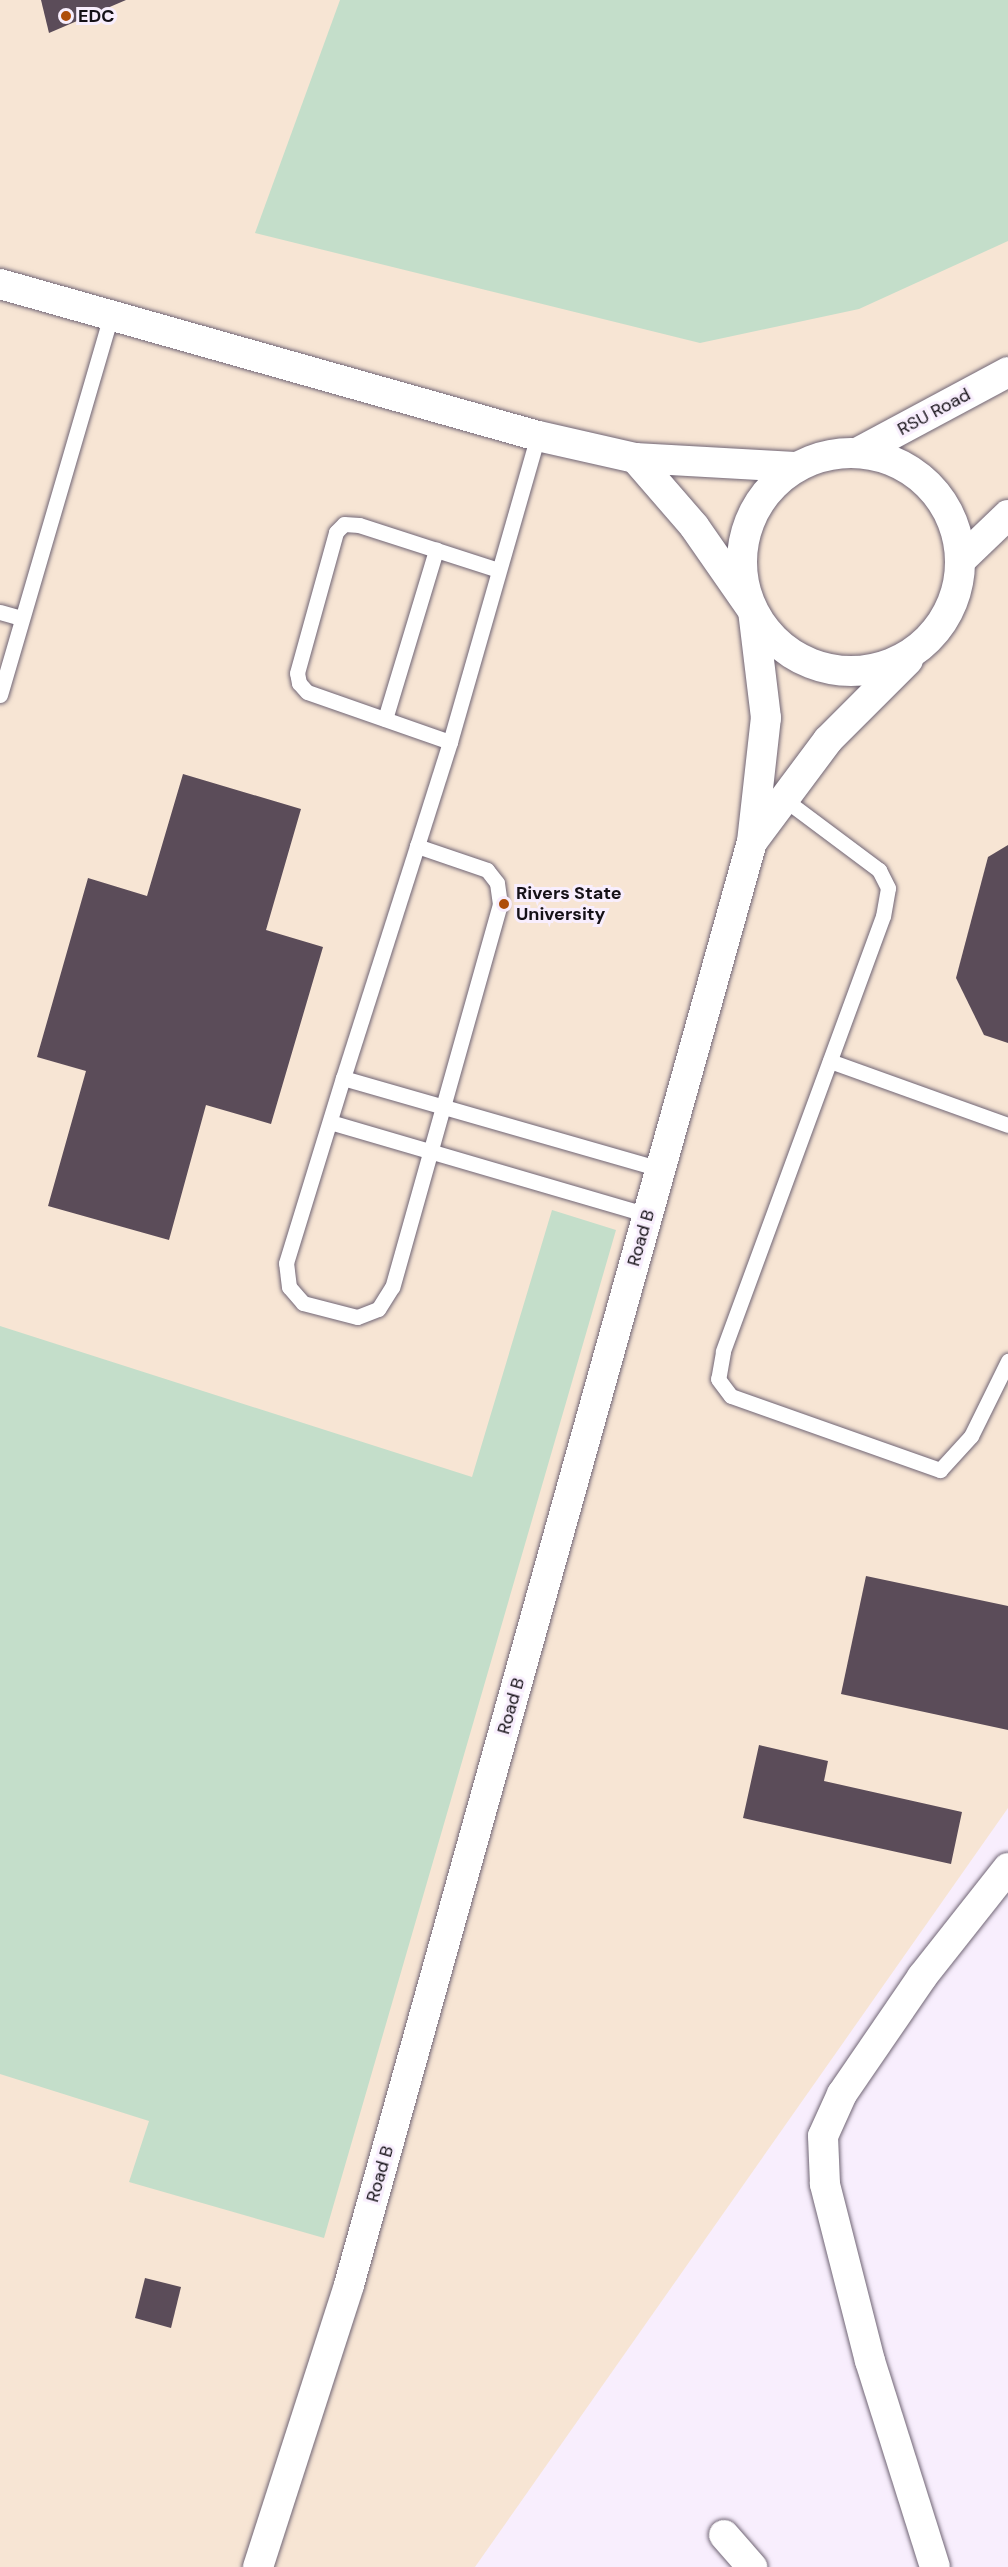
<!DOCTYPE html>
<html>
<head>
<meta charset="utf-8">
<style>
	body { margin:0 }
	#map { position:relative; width:1008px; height:2567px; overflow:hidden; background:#f8eefd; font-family:"DM Sans",sans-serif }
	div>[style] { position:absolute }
	.education>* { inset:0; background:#f7e5d4 }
	.green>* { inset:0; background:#c4deca }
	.building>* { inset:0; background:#5b4c59 }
	.roads { filter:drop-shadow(0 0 2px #706575) drop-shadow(0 0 2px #706575) }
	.lane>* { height:15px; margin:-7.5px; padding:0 7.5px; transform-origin:7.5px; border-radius:7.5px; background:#fff }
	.street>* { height:30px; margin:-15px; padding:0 15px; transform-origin:15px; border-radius:15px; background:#fff }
	.street>.ring { margin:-15px; padding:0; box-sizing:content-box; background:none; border:30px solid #fff; border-radius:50% }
	.dots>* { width:16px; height:16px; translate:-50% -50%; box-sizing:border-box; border:3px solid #f8eefd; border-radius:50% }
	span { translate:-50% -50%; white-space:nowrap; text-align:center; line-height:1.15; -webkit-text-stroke:6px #f8eefd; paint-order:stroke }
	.poi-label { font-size:18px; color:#151117; font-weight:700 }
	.left { translate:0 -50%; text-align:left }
	.street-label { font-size:18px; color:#151117 }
</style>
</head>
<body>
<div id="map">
	<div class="education">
		<i style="clip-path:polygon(0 0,1008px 0,1008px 1808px,475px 2567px,0 2567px)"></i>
	</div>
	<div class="green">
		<i style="clip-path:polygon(340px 0,1008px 0,1008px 241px,859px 309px,700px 343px,255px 233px)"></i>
		<i style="clip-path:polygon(552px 1210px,616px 1230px,324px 2238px,129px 2182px,149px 2121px,0 2074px,0 1326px,472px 1477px)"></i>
	</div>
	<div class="building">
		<i style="clip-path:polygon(41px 0,126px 0,49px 33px)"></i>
		<i style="clip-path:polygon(183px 774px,301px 809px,266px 930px,323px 947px,271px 1124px,206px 1105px,169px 1240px,48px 1206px,86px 1071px,37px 1057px,88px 878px,147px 896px)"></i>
		<i style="clip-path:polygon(1008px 845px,1008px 1043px,984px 1035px,956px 978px,988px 857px)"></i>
		<i style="clip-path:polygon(866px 1576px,1008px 1606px,1008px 1730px,841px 1694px)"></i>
		<i style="clip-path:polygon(759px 1745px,828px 1761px,824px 1781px,962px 1812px,951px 1864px,743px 1818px)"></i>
		<i style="clip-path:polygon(145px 2278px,181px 2287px,171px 2328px,135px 2318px)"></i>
	</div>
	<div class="roads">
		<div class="lane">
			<i style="left:0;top:612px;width:22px;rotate:16deg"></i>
			<i style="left:0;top:695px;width:396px;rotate:-73.7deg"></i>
			<i style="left:385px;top:719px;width:177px;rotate:-73.2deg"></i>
			<i style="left:450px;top:742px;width:151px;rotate:-160.7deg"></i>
			<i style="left:307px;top:692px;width:12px;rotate:-132deg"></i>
			<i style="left:299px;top:683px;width:10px;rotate:-101deg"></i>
			<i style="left:297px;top:673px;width:146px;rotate:-74.5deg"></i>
			<i style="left:336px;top:532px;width:11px;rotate:-45deg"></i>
			<i style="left:344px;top:524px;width:15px;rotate:4deg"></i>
			<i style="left:359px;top:525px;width:146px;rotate:17.9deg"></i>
			<i style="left:784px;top:799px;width:119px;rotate:36.8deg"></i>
			<i style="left:879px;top:870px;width:20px;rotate:63deg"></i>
			<i style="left:888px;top:888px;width:28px;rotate:100deg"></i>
			<i style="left:883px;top:916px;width:464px;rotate:110.2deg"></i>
			<i style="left:723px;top:1352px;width:27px;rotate:100deg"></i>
			<i style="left:718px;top:1379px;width:21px;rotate:53deg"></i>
			<i style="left:731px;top:1396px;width:222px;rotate:19.5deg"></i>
			<i style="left:940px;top:1470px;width:46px;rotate:-47.6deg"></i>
			<i style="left:971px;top:1436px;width:84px;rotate:-63.7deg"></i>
			<i style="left:417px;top:846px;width:74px;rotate:18.9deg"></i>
			<i style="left:487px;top:870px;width:16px;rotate:52deg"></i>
			<i style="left:497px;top:883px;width:21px;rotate:82deg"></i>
			<i style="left:500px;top:904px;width:398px;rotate:105.7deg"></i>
			<i style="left:392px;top:1287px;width:26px;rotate:122deg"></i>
			<i style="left:378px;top:1309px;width:22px;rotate:159deg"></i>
			<i style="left:357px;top:1317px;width:56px;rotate:-165.5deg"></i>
			<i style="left:303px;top:1303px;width:21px;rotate:-131deg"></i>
			<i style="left:289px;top:1287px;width:24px;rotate:-97deg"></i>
			<i style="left:286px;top:1263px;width:194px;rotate:-72.9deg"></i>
			<i style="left:343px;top:1078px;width:244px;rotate:-72.3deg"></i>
			<i style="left:417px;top:846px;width:109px;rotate:-72.4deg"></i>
			<i style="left:450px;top:742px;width:318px;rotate:-74deg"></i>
			<i style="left:830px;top:1061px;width:189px;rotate:19.8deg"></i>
			<i style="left:343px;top:1078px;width:330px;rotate:16deg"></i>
			<i style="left:330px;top:1122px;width:331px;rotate:16.3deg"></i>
		</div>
		<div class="street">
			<i style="left:0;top:284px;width:559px;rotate:15.78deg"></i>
			<i style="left:538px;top:436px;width:99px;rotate:12.8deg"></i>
			<i style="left:635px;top:458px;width:160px;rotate:3.2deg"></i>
			<i style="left:859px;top:452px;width:169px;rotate:-28.2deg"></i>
			<i class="ring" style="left:742px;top:453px;width:188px;height:188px"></i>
			<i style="left:961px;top:560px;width:65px;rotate:-43.8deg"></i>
			<i style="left:752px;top:842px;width:127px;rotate:-53.3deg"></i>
			<i style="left:828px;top:740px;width:113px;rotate:-45deg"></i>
			<i style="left:724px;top:2535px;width:43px;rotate:48.8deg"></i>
			<i style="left:258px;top:2567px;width:296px;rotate:-72.1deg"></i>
			<i style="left:349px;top:2285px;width:1498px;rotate:-74.4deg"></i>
			<i style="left:752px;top:842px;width:125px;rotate:-83.6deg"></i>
			<i style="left:766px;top:718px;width:108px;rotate:-96.9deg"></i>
			<i style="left:753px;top:611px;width:103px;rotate:-124.8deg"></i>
			<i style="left:694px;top:526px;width:90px;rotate:-130.9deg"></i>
			<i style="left:935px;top:2567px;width:216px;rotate:-107.5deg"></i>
			<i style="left:870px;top:2361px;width:183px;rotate:-104.3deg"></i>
			<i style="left:825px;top:2184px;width:48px;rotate:-92.4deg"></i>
			<i style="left:823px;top:2136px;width:46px;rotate:-65.7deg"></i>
			<i style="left:842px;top:2094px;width:142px;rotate:-55.6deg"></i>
			<i style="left:922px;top:1977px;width:139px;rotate:-51.7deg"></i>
		</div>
	</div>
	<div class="dots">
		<i style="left:66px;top:16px;background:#ae4d0a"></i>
		<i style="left:504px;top:904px;background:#ae4d0a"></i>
	</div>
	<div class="poi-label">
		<span class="left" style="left:78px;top:16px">EDC</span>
		<span class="left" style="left:516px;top:904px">Rivers State<br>University</span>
	</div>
	<div class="street-label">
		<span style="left:934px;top:412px;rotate:-28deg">RSU Road</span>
		<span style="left:641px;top:1238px;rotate:-74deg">Road B</span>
		<span style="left:511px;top:1706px;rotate:-74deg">Road B</span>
		<span style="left:380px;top:2174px;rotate:-74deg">Road B</span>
	</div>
</div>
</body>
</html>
